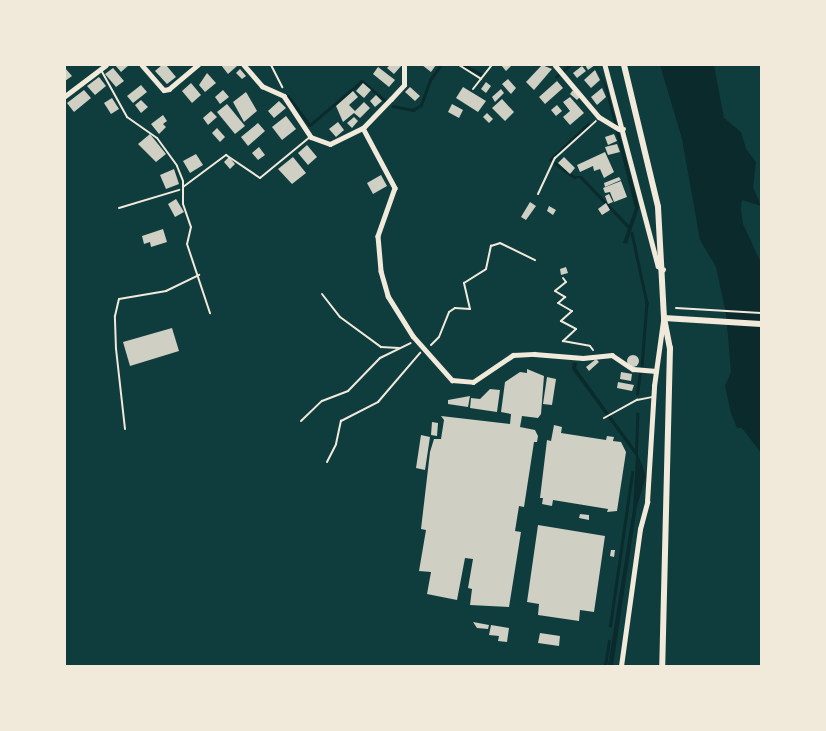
<!DOCTYPE html>
<html>
<head>
<meta charset="utf-8">
<style>
	body { margin:0 }
	#map { position:relative; width:826px; height:731px; overflow:hidden; background:#0f3d3e; font-family:"IBM Plex Serif",serif }
	div>[style] { position:absolute }
	.water>* { inset:0; background:#0a2a2b }
	.stream>* { height:2.5px; margin:-1.25px; padding:0 1.25px; transform-origin:1.25px; border-radius:1.25px; background:#0a2a2b }
	.building>* { inset:0; background:#cfcfc3 }
	.round { border-radius:50% }
	.path>* { height:2px; margin:-1px; padding:0 1px; transform-origin:1px; border-radius:1px; background:#f1e9da }
	.service>* { height:2px; margin:-1px; padding:0 1px; transform-origin:1px; border-radius:1px; background:#f1e9da }
	.minor>* { height:4.5px; margin:-2.25px; padding:0 2.25px; transform-origin:2.25px; border-radius:2.25px; background:#f1e9da }
	.secondary>* { height:6px; margin:-3px; padding:0 3px; transform-origin:3px; border-radius:3px; background:#f1e9da }
	span { translate:-50% -50%; white-space:nowrap; text-align:center; line-height:1.15; -webkit-text-stroke:4px #f1e9da; paint-order:stroke }
	.frame { position:absolute; inset:0; border:66px solid #f1e9da; pointer-events:none }
</style>
</head>
<body>
<div id="map">
	<div class="water">
		<i style="clip-path:polygon(595px 65px,607px 87px,639px 207px,627px 244px,623px 243px,635px 208px,604px 84px)"></i>
		<i style="clip-path:polygon(660px 65px,714px 65px,724px 118px,741px 132px,746px 149px,756px 162px,753px 187px,761px 206px,742px 200px,741px 210px,743px 224px,761px 263px,761px 453px,742px 428px,737px 428px,731px 413px,725px 386px,731px 372px,726px 314px,716px 267px,700px 240px,682px 139px)"></i>
		<i style="clip-path:polygon(573px 362px,577px 363px,576px 368px,637px 452px,646px 476px,637px 506px,613px 666px,608px 666px,633px 509px,636px 456px,572px 369px)"></i>
	</div>
	<div class="stream">
		<i style="left:464px;top:65px;width:19px;rotate:28deg"></i>
		<i style="left:556px;top:77px;width:18px;rotate:-41deg"></i>
		<i style="left:288px;top:96px;width:36px;rotate:53deg"></i>
		<i style="left:310px;top:125px;width:68px;rotate:-40.2deg"></i>
		<i style="left:362px;top:81px;width:30px;rotate:40deg"></i>
		<i style="left:393px;top:106px;width:20px;rotate:11deg"></i>
		<i style="left:413px;top:110px;width:9px;rotate:-32deg"></i>
		<i style="left:421px;top:105px;width:27px;rotate:-70deg"></i>
		<i style="left:430px;top:80px;width:19px;rotate:-54deg"></i>
		<i style="left:550px;top:160px;width:52px;rotate:-43.5deg"></i>
		<i style="left:555px;top:163px;width:24px;rotate:36deg"></i>
		<i style="left:574px;top:177px;width:7px"></i>
		<i style="left:581px;top:177px;width:68px;rotate:46.2deg"></i>
		<i style="left:632px;top:233px;width:72px;rotate:77.9deg"></i>
		<i style="left:647px;top:303px;width:63px;rotate:94.5deg"></i>
		<i style="left:637px;top:394px;width:21px;rotate:-82deg"></i>
		<i style="left:636px;top:452px;width:38px;rotate:-88deg"></i>
		<i style="left:610px;top:626px;width:155px;rotate:-81.8deg"></i>
		<i style="left:605px;top:666px;width:25px;rotate:-81deg"></i>
	</div>
	<div class="building">
		<i style="clip-path:polygon(115px 65px,129px 65px,121px 72px)"></i>
		<i style="clip-path:polygon(162px 65px,166px 65px,176px 77px,167px 84px,155px 71px)"></i>
		<i style="clip-path:polygon(221px 65px,236px 65px,237px 66px,228px 74px)"></i>
		<i style="clip-path:polygon(390px 65px,402px 65px,394px 74px,387px 68px)"></i>
		<i style="clip-path:polygon(422px 65px,436px 65px,431px 72px)"></i>
		<i style="clip-path:polygon(501px 65px,512px 65px,506px 71px)"></i>
		<i style="clip-path:polygon(542px 65px,552px 69px,534px 90px,526px 82px)"></i>
		<i style="clip-path:polygon(585px 65px,595px 65px,588px 70px)"></i>
		<i style="clip-path:polygon(582px 66px,586px 71px,577px 78px,573px 73px)"></i>
		<i style="clip-path:polygon(378px 67px,395px 80px,389px 87px,373px 74px)"></i>
		<i style="clip-path:polygon(65px 68px,72px 76px,65px 81px)"></i>
		<i style="clip-path:polygon(113px 68px,124px 81px,116px 87px,105px 74px)"></i>
		<i style="clip-path:polygon(240px 69px,246px 76px,242px 79px,236px 73px)"></i>
		<i style="clip-path:polygon(595px 70px,600px 80px,591px 88px,584px 80px)"></i>
		<i style="clip-path:polygon(207px 73px,216px 83px,205px 92px,199px 85px)"></i>
		<i style="clip-path:polygon(99px 77px,106px 86px,95px 95px,87px 86px)"></i>
		<i style="clip-path:polygon(508px 79px,516px 88px,511px 94px,502px 84px)"></i>
		<i style="clip-path:polygon(557px 81px,563px 88px,545px 104px,539px 97px)"></i>
		<i style="clip-path:polygon(486px 82px,491px 86px,486px 93px,481px 89px)"></i>
		<i style="clip-path:polygon(191px 83px,201px 95px,192px 103px,182px 91px)"></i>
		<i style="clip-path:polygon(363px 83px,371px 90px,364px 98px,356px 91px)"></i>
		<i style="clip-path:polygon(141px 85px,147px 92px,133px 103px,127px 96px)"></i>
		<i style="clip-path:polygon(410px 87px,420px 96px,415px 101px,405px 92px)"></i>
		<i style="clip-path:polygon(463px 87px,486px 101px,478px 112px,456px 98px)"></i>
		<i style="clip-path:polygon(602px 88px,606px 97px,597px 105px,591px 97px)"></i>
		<i style="clip-path:polygon(501px 89px,504px 93px,495px 102px,492px 97px)"></i>
		<i style="clip-path:polygon(84px 90px,91px 98px,74px 112px,67px 103px)"></i>
		<i style="clip-path:polygon(223px 90px,229px 97px,220px 104px,215px 97px)"></i>
		<i style="clip-path:polygon(573px 90px,580px 97px,577px 100px,570px 94px)"></i>
		<i style="clip-path:polygon(353px 91px,358px 97px,349px 105px,355px 111px,364px 102px,370px 108px,360px 118px,354px 113px,343px 122px,336px 106px)"></i>
		<i style="clip-path:polygon(246px 92px,257px 111px,244px 122px,233px 102px)"></i>
		<i style="clip-path:polygon(376px 95px,382px 101px,375px 107px,370px 101px)"></i>
		<i style="clip-path:polygon(570px 97px,584px 113px,570px 125px,563px 117px,570px 111px,563px 102px)"></i>
		<i style="clip-path:polygon(112px 98px,119px 109px,111px 114px,104px 103px)"></i>
		<i style="clip-path:polygon(502px 99px,514px 112px,505px 121px,492px 108px)"></i>
		<i style="clip-path:polygon(141px 100px,148px 107px,141px 113px,135px 105px)"></i>
		<i style="clip-path:polygon(279px 101px,286px 108px,274px 118px,268px 111px)"></i>
		<i style="clip-path:polygon(227px 104px,245px 126px,235px 134px,217px 112px)"></i>
		<i style="clip-path:polygon(452px 104px,463px 110px,459px 118px,448px 112px)"></i>
		<i style="clip-path:polygon(557px 105px,562px 111px,556px 116px,551px 110px)"></i>
		<i style="clip-path:polygon(211px 111px,217px 117px,208px 125px,203px 118px)"></i>
		<i style="clip-path:polygon(487px 113px,493px 119px,489px 123px,483px 117px)"></i>
		<i style="clip-path:polygon(163px 115px,167px 121px,163px 124px,166px 127px,159px 134px,151px 124px)"></i>
		<i style="clip-path:polygon(286px 116px,296px 129px,282px 140px,272px 127px)"></i>
		<i style="clip-path:polygon(354px 117px,358px 121px,352px 128px,347px 123px)"></i>
		<i style="clip-path:polygon(338px 122px,344px 130px,336px 137px,329px 129px)"></i>
		<i style="clip-path:polygon(258px 123px,265px 131px,248px 146px,241px 137px)"></i>
		<i style="clip-path:polygon(217px 128px,225px 137px,220px 142px,212px 133px)"></i>
		<i style="clip-path:polygon(150px 134px,166px 154px,156px 162px,138px 144px)"></i>
		<i style="clip-path:polygon(614px 134px,617px 141px,608px 145px,605px 137px)"></i>
		<i style="clip-path:polygon(617px 144px,620px 152px,608px 155px,605px 147px)"></i>
		<i style="clip-path:polygon(307px 145px,317px 157px,308px 165px,298px 153px)"></i>
		<i style="clip-path:polygon(259px 147px,265px 155px,258px 160px,252px 153px)"></i>
		<i style="clip-path:polygon(605px 152px,614px 172px,604px 178px,600px 169px,594px 171px,593px 166px,580px 172px,577px 165px)"></i>
		<i style="clip-path:polygon(196px 154px,203px 165px,190px 173px,183px 161px)"></i>
		<i style="clip-path:polygon(229px 157px,235px 164px,230px 169px,224px 162px)"></i>
		<i style="clip-path:polygon(293px 157px,306px 173px,292px 184px,278px 169px)"></i>
		<i style="clip-path:polygon(564px 157px,575px 168px,570px 174px,558px 163px)"></i>
		<i style="clip-path:polygon(174px 169px,179px 184px,166px 189px,160px 175px)"></i>
		<i style="clip-path:polygon(381px 175px,387px 186px,373px 194px,367px 183px)"></i>
		<i style="clip-path:polygon(619px 177px,621px 180px,605px 187px,604px 183px)"></i>
		<i style="clip-path:polygon(621px 181px,627px 197px,614px 202px,610px 192px,605px 193px,603px 188px)"></i>
		<i style="clip-path:polygon(609px 194px,613px 202px,608px 204px,605px 196px)"></i>
		<i style="clip-path:polygon(176px 199px,184px 212px,175px 217px,168px 204px)"></i>
		<i style="clip-path:polygon(530px 202px,536px 206px,526px 220px,521px 217px)"></i>
		<i style="clip-path:polygon(606px 203px,610px 210px,602px 215px,598px 209px)"></i>
		<i style="clip-path:polygon(549px 206px,556px 210px,553px 215px,547px 211px)"></i>
		<i style="clip-path:polygon(163px 229px,167px 242px,151px 247px,150px 242px,144px 244px,142px 236px)"></i>
		<i style="clip-path:polygon(566px 267px,568px 273px,561px 275px,560px 269px)"></i>
		<i style="clip-path:polygon(172px 328px,179px 351px,130px 366px,123px 342px)"></i>
		<i class="round" style="left:627px;top:355px;width:12px;height:12px"></i>
		<i style="clip-path:polygon(596px 359px,599px 362px,589px 371px,586px 367px)"></i>
		<i style="clip-path:polygon(527px 369px,544px 376px,541px 414px,538px 418px,522px 416px,520px 427px,535px 430px,538px 436px,537px 442px,534px 442px,524px 507px,519px 506px,515px 531px,521px 532px,509px 607px,470px 605px,472px 589px,468px 588px,473px 559px,465px 558px,457px 600px,427px 594px,431px 572px,419px 571px,426px 530px,421px 529px,430px 452px,434px 439px,441px 439px,444px 420px,441px 416px,510px 424px,511px 414px,501px 412px,505px 382px,520px 372px,527px 373px)"></i>
		<i style="clip-path:polygon(621px 372px,632px 374px,631px 381px,620px 379px)"></i>
		<i style="clip-path:polygon(547px 377px,556px 379px,552px 405px,543px 404px)"></i>
		<i style="clip-path:polygon(618px 382px,634px 385px,632px 391px,617px 388px)"></i>
		<i style="clip-path:polygon(490px 389px,500px 390px,497px 412px,470px 408px,471px 398px,480px 399px)"></i>
		<i style="clip-path:polygon(470px 396px,468px 407px,448px 404px,448px 400px)"></i>
		<i style="clip-path:polygon(432px 422px,438px 423px,437px 436px,431px 435px)"></i>
		<i style="clip-path:polygon(554px 425px,562px 427px,561px 433px,606px 440px,607px 436px,614px 437px,613px 441px,621px 442px,626px 452px,617px 511px,607px 512px,608px 509px,553px 500px,552px 506px,542px 504px,543px 498px,540px 498px,547px 440px,551px 441px)"></i>
		<i style="clip-path:polygon(421px 435px,430px 437px,425px 470px,416px 468px)"></i>
		<i style="clip-path:polygon(580px 514px,589px 515px,589px 520px,579px 518px)"></i>
		<i style="clip-path:polygon(538px 525px,605px 536px,594px 612px,580px 610px,579px 621px,538px 615px,539px 604px,527px 602px)"></i>
		<i style="clip-path:polygon(611px 550px,615px 550px,614px 557px,610px 556px)"></i>
		<i style="clip-path:polygon(473px 622px,489px 625px,488px 629px,477px 628px)"></i>
		<i style="clip-path:polygon(491px 625px,509px 628px,507px 642px,498px 641px,499px 636px,489px 635px)"></i>
		<i style="clip-path:polygon(540px 633px,560px 636px,559px 646px,538px 643px)"></i>
	</div>
	<div class="path">
		<i style="left:271px;top:65px;width:25px;rotate:63deg"></i>
		<i style="left:538px;top:194px;width:40px;rotate:-65deg"></i>
		<i style="left:555px;top:158px;width:55px;rotate:-42.1deg"></i>
		<i style="left:119px;top:208px;width:63px;rotate:-16.7deg"></i>
		<i style="left:563px;top:278px;width:5px;rotate:53deg"></i>
		<i style="left:566px;top:282px;width:14px;rotate:141deg"></i>
		<i style="left:555px;top:291px;width:12px;rotate:31deg"></i>
		<i style="left:565px;top:297px;width:9px;rotate:139deg"></i>
		<i style="left:558px;top:303px;width:16px;rotate:30deg"></i>
		<i style="left:572px;top:311px;width:15px;rotate:138deg"></i>
		<i style="left:561px;top:321px;width:17px;rotate:28deg"></i>
		<i style="left:576px;top:329px;width:18px;rotate:137deg"></i>
		<i style="left:563px;top:341px;width:27px;rotate:10deg"></i>
		<i style="left:590px;top:346px;width:5px;rotate:53deg"></i>
		<i style="left:322px;top:294px;width:29px;rotate:52deg"></i>
		<i style="left:340px;top:317px;width:51px;rotate:36.2deg"></i>
		<i style="left:381px;top:347px;width:18px;rotate:3deg"></i>
		<i style="left:676px;top:308px;width:85px;rotate:3.4deg"></i>
		<i style="left:431px;top:345px;width:11px;rotate:-45deg"></i>
		<i style="left:439px;top:337px;width:27px;rotate:-68deg"></i>
		<i style="left:449px;top:312px;width:7px;rotate:-34deg"></i>
		<i style="left:455px;top:308px;width:15px;rotate:4deg"></i>
		<i style="left:470px;top:309px;width:27px;rotate:-103deg"></i>
		<i style="left:464px;top:283px;width:26px;rotate:-32deg"></i>
		<i style="left:486px;top:269px;width:24px;rotate:-78deg"></i>
		<i style="left:491px;top:246px;width:9px;rotate:-18deg"></i>
		<i style="left:500px;top:243px;width:39px;rotate:26deg"></i>
		<i style="left:301px;top:421px;width:29px;rotate:-44deg"></i>
		<i style="left:322px;top:401px;width:28px;rotate:-21deg"></i>
		<i style="left:348px;top:391px;width:46px;rotate:-45.9deg"></i>
		<i style="left:380px;top:358px;width:34px;rotate:-26deg"></i>
		<i style="left:327px;top:462px;width:20px;rotate:-63deg"></i>
		<i style="left:336px;top:444px;width:24px;rotate:-78deg"></i>
		<i style="left:341px;top:421px;width:42px;rotate:-27.2deg"></i>
		<i style="left:378px;top:402px;width:65px;rotate:-49.4deg"></i>
	</div>
	<div class="service">
		<i style="left:459px;top:65px;width:26px;rotate:32deg"></i>
		<i style="left:101px;top:70px;width:54px;rotate:61deg"></i>
		<i style="left:127px;top:117px;width:37px;rotate:35deg"></i>
		<i style="left:157px;top:138px;width:34px;rotate:54deg"></i>
		<i style="left:177px;top:166px;width:16px;rotate:68deg"></i>
		<i style="left:183px;top:181px;width:23px;rotate:90deg"></i>
		<i style="left:183px;top:204px;width:24px;rotate:71deg"></i>
		<i style="left:191px;top:227px;width:17px;rotate:103deg"></i>
		<i style="left:187px;top:244px;width:73px;rotate:71.6deg"></i>
		<i style="left:473px;top:89px;width:31px;rotate:-52deg"></i>
		<i style="left:183px;top:187px;width:54px;rotate:-36.7deg"></i>
		<i style="left:226px;top:155px;width:41px;rotate:34.1deg"></i>
		<i style="left:260px;top:178px;width:65px;rotate:-39.4deg"></i>
		<i style="left:604px;top:418px;width:38px;rotate:-29deg"></i>
		<i style="left:637px;top:400px;width:15px;rotate:-11deg"></i>
		<i style="left:125px;top:429px;width:81px;rotate:-96.4deg"></i>
		<i style="left:116px;top:349px;width:33px;rotate:-92deg"></i>
		<i style="left:115px;top:316px;width:17px;rotate:-77deg"></i>
		<i style="left:119px;top:299px;width:48px;rotate:-9.7deg"></i>
		<i style="left:166px;top:291px;width:37px;rotate:-26deg"></i>
	</div>
	<div class="minor">
		<i style="left:142px;top:65px;width:33px;rotate:49deg"></i>
		<i style="left:164px;top:90px;width:5px;rotate:-11deg"></i>
		<i style="left:169px;top:89px;width:38px;rotate:-40deg"></i>
		<i style="left:244px;top:65px;width:28px;rotate:49deg"></i>
		<i style="left:262px;top:86px;width:24px;rotate:24deg"></i>
		<i style="left:284px;top:96px;width:49px;rotate:56.6deg"></i>
		<i style="left:311px;top:137px;width:20px;rotate:20deg"></i>
		<i style="left:330px;top:144px;width:37px;rotate:-26deg"></i>
		<i style="left:363px;top:128px;width:40px;rotate:-46deg"></i>
		<i style="left:391px;top:99px;width:19px;rotate:-47deg"></i>
		<i style="left:404px;top:85px;width:20px;rotate:-90deg"></i>
		<i style="left:555px;top:65px;width:68px;rotate:49.8deg"></i>
		<i style="left:599px;top:117px;width:23px;rotate:31deg"></i>
		<i style="left:619px;top:129px;width:5px"></i>
		<i style="left:605px;top:65px;width:208px;rotate:75.2deg"></i>
		<i style="left:658px;top:266px;width:6px;rotate:31deg"></i>
		<i style="left:65px;top:96px;width:51px;rotate:-37.1deg"></i>
		<i style="left:363px;top:128px;width:68px;rotate:61.9deg"></i>
		<i style="left:395px;top:188px;width:51px;rotate:109.5deg"></i>
		<i style="left:378px;top:236px;width:35px;rotate:85deg"></i>
		<i style="left:381px;top:271px;width:26px;rotate:74deg"></i>
		<i style="left:388px;top:296px;width:47px;rotate:58deg"></i>
		<i style="left:413px;top:336px;width:59px;rotate:48.4deg"></i>
		<i style="left:452px;top:380px;width:21px;rotate:5deg"></i>
		<i style="left:473px;top:382px;width:48px;rotate:-34deg"></i>
		<i style="left:513px;top:355px;width:21px;rotate:-3deg"></i>
		<i style="left:534px;top:354px;width:49px;rotate:4.7deg"></i>
		<i style="left:583px;top:358px;width:29px;rotate:-6deg"></i>
		<i style="left:612px;top:355px;width:25px;rotate:34deg"></i>
		<i style="left:633px;top:369px;width:23px;rotate:5deg"></i>
		<i style="left:621px;top:666px;width:138px;rotate:-82.1deg"></i>
		<i style="left:640px;top:529px;width:28px;rotate:-75deg"></i>
		<i style="left:647px;top:502px;width:116px;rotate:-86.5deg"></i>
		<i style="left:654px;top:386px;width:66px;rotate:-82.1deg"></i>
	</div>
	<div class="secondary">
		<i style="left:624px;top:65px;width:146px;rotate:76.5deg"></i>
		<i style="left:658px;top:207px;width:111px;rotate:86.9deg"></i>
		<i style="left:664px;top:318px;width:31px;rotate:79deg"></i>
		<i style="left:670px;top:348px;width:318px;rotate:91.4deg"></i>
		<i style="left:664px;top:318px;width:97px;rotate:3.5deg"></i>
	</div>
	<div class="frame"></div>
</div>
</body>
</html>
